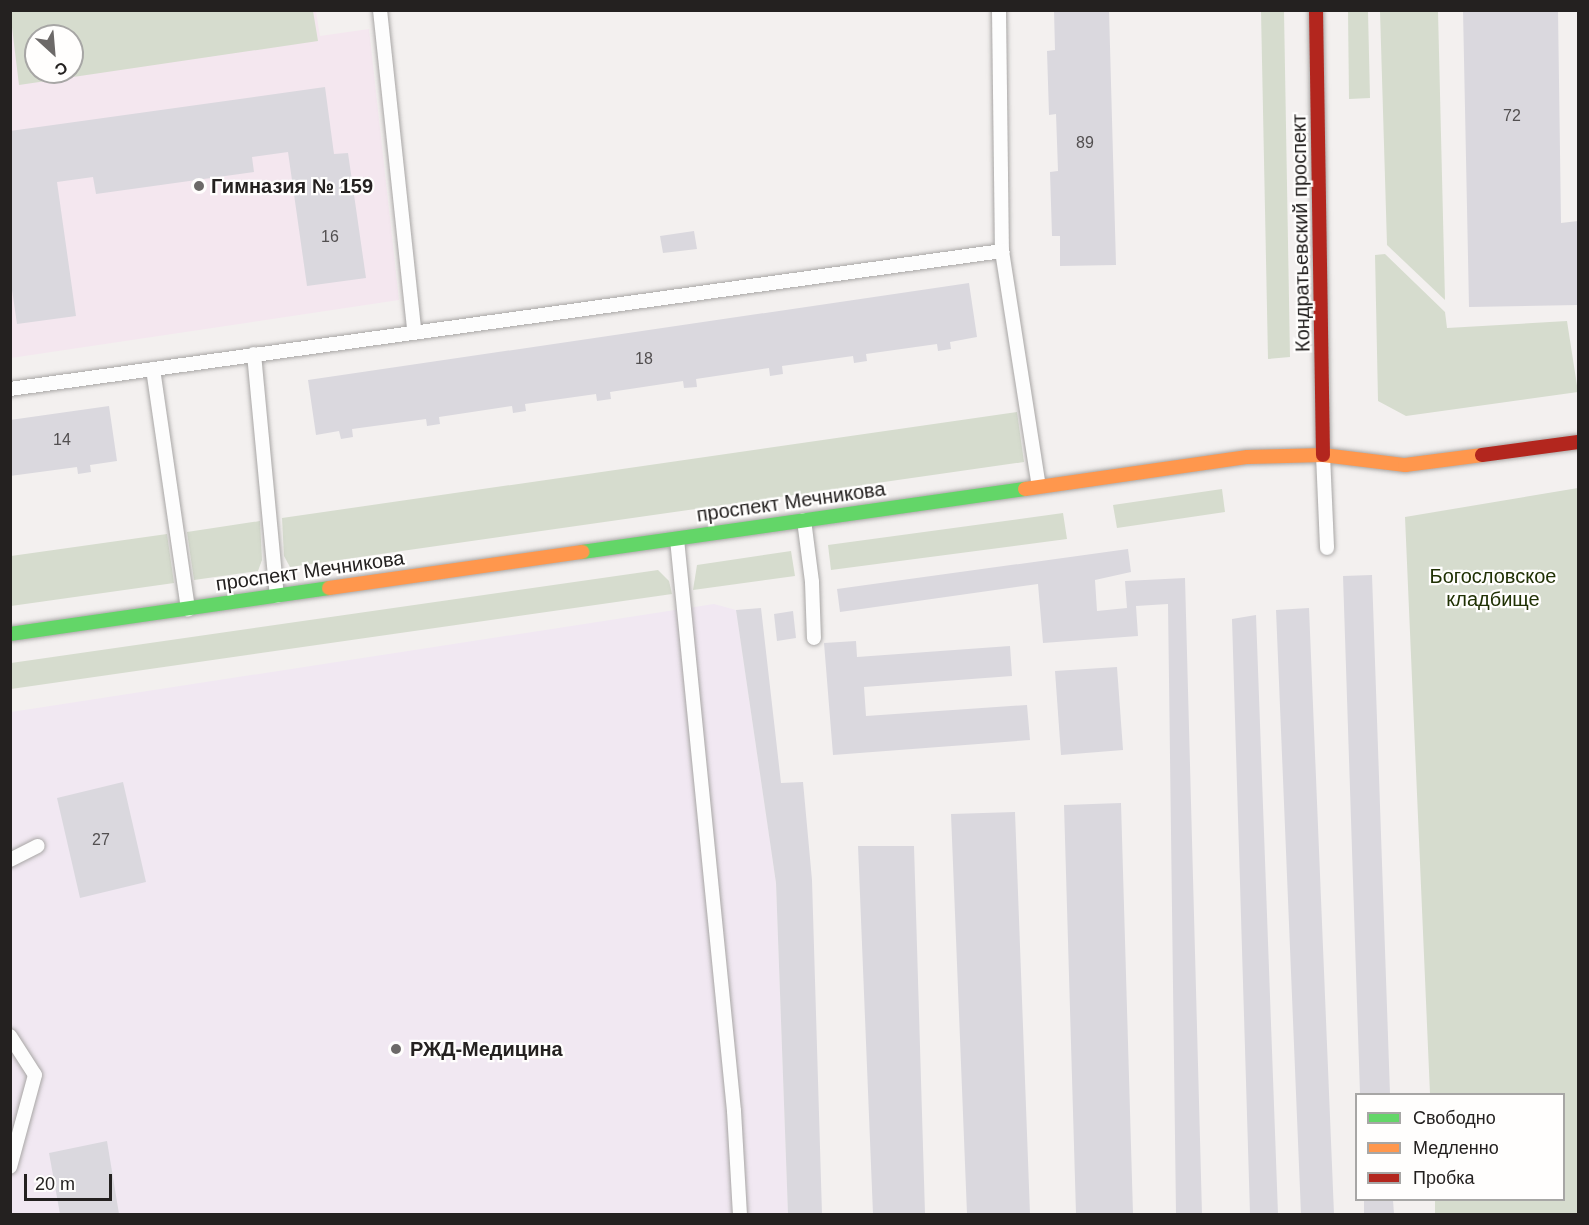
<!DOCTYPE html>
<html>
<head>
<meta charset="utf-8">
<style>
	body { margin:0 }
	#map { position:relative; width:1589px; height:1225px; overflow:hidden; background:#f3f0ef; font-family:Helvetica,sans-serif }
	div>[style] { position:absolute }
	.education>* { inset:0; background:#f4e7ef }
	.medical>* { inset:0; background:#f1e8f2 }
	.green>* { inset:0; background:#d6dcce }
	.building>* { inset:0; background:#dad8de }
	.roads { filter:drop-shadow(0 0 2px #a8a6a5) drop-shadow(0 0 2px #a8a6a5) }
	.lane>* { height:14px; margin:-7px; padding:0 7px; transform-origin:7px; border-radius:7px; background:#fdfdfd }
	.fast>* { height:14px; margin:-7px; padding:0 7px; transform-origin:7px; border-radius:7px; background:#63d668 }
	.slow>* { height:14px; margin:-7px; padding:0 7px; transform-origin:7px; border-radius:7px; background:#ff974d }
	.jam>* { height:14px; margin:-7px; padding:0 7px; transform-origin:7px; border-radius:7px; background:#b3261e }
	.dots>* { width:16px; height:16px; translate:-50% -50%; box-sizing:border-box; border:3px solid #fffefd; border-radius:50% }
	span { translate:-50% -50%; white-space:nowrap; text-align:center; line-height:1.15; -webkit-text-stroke:4.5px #fffefd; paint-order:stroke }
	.number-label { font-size:16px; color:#524f50 }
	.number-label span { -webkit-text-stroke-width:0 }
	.poi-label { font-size:20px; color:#242120; font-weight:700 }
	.left { translate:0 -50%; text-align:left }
	.street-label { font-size:20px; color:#242120 }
	.park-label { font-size:20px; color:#203104 }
	.frame { position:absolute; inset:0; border:12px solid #242120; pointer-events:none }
	.legend { position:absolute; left:1355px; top:1093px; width:210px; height:108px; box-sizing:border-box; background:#fffefd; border:2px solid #a7a6a5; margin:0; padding:8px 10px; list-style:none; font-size:18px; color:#242120 }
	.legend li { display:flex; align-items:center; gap:12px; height:30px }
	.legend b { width:30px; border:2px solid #a7a6a5 }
	.north { position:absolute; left:24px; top:24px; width:60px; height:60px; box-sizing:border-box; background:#fffefd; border:2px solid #a7a6a5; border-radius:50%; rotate:154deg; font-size:16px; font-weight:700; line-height:24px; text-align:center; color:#242120 }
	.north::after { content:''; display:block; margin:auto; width:21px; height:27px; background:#6c6968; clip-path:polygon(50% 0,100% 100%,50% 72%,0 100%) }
	.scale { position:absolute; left:24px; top:1174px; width:88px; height:27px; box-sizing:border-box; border:3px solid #242120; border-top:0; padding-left:8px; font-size:18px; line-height:21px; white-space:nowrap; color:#242120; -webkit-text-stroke:4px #fffefd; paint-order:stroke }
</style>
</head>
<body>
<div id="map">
	<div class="education">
		<i style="clip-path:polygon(evenodd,10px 11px,316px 11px,320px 36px,369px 29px,399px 300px,11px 358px,10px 11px,36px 36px,72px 36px,72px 72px,36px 72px,36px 36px)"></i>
	</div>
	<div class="medical">
		<i style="clip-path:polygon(714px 604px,736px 610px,776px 883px,788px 1214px,11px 1214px,11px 712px)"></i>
	</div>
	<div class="green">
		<i style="clip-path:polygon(evenodd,10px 11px,313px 11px,318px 41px,19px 85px,10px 11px,36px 36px,72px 36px,72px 72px,36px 72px,36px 36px)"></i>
		<i style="clip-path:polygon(1261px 11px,1284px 11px,1290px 357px,1268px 359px)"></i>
		<i style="clip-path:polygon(1348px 11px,1368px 11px,1370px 98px,1349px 99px)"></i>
		<i style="clip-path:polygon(1380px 11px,1438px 11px,1445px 300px,1387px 245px)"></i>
		<i style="clip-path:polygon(1385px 254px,1445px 312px,1447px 328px,1567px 321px,1578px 392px,1406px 416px,1378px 401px,1375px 255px)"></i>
		<i style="clip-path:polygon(1017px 412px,1024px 462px,290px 567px,284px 556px,282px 518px)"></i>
		<i style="clip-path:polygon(1578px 488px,1578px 1214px,1435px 1214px,1435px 1200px,1564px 1200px,1564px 1094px,1430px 1094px,1405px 517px)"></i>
		<i style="clip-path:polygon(1222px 489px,1225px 512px,1117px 528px,1113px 505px)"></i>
		<i style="clip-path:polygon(1063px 513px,1067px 539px,831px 570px,828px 545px)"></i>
		<i style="clip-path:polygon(260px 521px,262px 560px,258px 571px,194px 580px,187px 532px)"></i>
		<i style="clip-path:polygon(167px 534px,174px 583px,11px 606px,11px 556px)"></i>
		<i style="clip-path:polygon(791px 551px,795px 576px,693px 590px,697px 565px)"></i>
		<i style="clip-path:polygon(658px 570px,669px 581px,672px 594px,11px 689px,11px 663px)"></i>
	</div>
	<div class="building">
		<i style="clip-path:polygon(1054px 10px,1109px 10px,1116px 265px,1060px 266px,1060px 236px,1052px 236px,1050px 172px,1058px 171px,1056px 114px,1049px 115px,1047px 51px,1055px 50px)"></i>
		<i style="clip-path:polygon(1463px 10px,1558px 10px,1561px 223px,1578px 221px,1578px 305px,1469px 307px)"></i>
		<i style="clip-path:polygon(325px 87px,334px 154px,348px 153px,366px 278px,307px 286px,288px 152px,252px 157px,254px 172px,96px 194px,93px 177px,57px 182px,76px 316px,17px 324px,10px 276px,10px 131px)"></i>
		<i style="clip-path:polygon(694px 231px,697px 249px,663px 253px,660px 236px)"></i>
		<i style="clip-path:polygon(969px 283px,977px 337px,950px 342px,951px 349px,938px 351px,937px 344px,866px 354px,867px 361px,854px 363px,853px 356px,782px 366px,783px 374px,770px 376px,769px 368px,696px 379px,697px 387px,684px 388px,683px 381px,610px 392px,611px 399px,597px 401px,596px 394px,525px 404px,526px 411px,513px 413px,512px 406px,439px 417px,440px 424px,427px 426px,426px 419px,352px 429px,353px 437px,341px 439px,339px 431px,316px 435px,308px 380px)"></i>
		<i style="clip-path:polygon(109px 406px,117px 461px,90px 465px,91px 472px,78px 474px,77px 467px,10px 476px,10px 420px)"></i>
		<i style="clip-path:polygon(1128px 549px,1131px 572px,1095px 580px,1097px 611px,1127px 608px,1125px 581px,1185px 578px,1202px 1214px,1176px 1214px,1168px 604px,1136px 606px,1138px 636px,1043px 643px,1038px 584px,840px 612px,837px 589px)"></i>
		<i style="clip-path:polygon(1372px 575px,1390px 1094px,1360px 1094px,1343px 576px)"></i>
		<i style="clip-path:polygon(761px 608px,781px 783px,803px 782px,812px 880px,822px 1214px,788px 1214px,776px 883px,736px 610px)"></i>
		<i style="clip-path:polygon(1309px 608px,1334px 1214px,1301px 1214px,1276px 610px)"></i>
		<i style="clip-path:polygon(793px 611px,796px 638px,777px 641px,774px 614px)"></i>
		<i style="clip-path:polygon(1256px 615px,1278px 1214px,1250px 1214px,1232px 619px)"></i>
		<i style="clip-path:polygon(856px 641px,857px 657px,1010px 646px,1012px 676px,864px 687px,866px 716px,1027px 705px,1030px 740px,833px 755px,824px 643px)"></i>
		<i style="clip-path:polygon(1117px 667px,1123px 750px,1061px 755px,1055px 671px)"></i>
		<i style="clip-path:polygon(123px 782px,146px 882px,80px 898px,57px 798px)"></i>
		<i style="clip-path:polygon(1121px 803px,1133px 1214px,1076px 1214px,1064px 805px)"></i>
		<i style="clip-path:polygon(1015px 812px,1030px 1214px,967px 1214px,951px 814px)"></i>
		<i style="clip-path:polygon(858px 846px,914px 846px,925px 1214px,873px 1214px)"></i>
		<i style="clip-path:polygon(107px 1141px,119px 1214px,60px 1214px,49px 1153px)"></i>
		<i style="clip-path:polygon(1364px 1200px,1393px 1200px,1394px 1214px,1364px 1214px)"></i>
	</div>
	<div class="roads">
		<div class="lane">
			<i style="left:380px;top:10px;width:322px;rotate:83.9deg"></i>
			<i style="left:999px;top:10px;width:241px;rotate:89.3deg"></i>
			<i style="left:254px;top:354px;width:243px;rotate:84.6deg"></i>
			<i style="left:153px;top:369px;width:243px;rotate:81.7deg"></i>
			<i style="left:10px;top:389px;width:1002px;rotate:-7.92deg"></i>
			<i style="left:1002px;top:251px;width:238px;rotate:81.1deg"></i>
			<i style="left:1323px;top:455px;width:93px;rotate:87.5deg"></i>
			<i style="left:804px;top:520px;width:63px;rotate:82.6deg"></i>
			<i style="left:812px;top:582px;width:56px;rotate:88deg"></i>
			<i style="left:677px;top:539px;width:575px;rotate:84.31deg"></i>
			<i style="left:734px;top:1111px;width:103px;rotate:86.7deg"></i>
			<i style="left:10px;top:860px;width:31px;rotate:-27deg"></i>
			<i style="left:10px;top:1036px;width:46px;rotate:57.3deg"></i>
			<i style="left:35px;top:1075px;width:95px;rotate:105.2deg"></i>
		</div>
		<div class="fast">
			<i style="left:582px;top:552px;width:447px;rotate:-8.1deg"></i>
			<i style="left:10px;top:634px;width:322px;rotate:-8.2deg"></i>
		</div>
		<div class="slow">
			<i style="left:1025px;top:489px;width:225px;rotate:-8.2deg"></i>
			<i style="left:1248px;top:457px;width:75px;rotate:-1.5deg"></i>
			<i style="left:1323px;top:455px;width:83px;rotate:7deg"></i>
			<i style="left:1405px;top:465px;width:78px;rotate:-7.4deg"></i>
			<i style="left:329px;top:588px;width:256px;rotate:-8.1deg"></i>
		</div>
		<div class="jam">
			<i style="left:1316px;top:10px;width:445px;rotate:89.1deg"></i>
			<i style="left:1482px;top:455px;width:97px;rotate:-7.7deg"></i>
		</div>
	</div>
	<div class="dots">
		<i style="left:199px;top:186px;background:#6c6968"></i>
		<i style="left:396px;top:1049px;background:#6c6968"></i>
	</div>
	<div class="number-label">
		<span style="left:1512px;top:116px">72</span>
		<span style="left:1085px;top:143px">89</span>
		<span style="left:330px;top:237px">16</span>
		<span style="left:644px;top:359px">18</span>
		<span style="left:62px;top:440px">14</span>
		<span style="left:101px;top:840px">27</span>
	</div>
	<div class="poi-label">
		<span class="left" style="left:211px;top:186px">Гимназия № 159</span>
		<span class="left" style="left:410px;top:1049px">РЖД-Медицина</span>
	</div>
	<div class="street-label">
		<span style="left:1301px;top:233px;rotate:-91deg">Кондратьевский проспект</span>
		<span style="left:791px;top:502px;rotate:-8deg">проспект Мечникова</span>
		<span style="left:310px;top:571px;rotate:-8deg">проспект Мечникова</span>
	</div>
	<div class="park-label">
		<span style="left:1493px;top:588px">Богословское<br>кладбище</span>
	</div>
	<div class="frame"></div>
	<ul class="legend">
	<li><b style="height:8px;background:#63d668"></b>Свободно</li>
	<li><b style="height:8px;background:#ff974d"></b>Медленно</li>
	<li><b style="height:8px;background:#b3261e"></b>Пробка</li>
	</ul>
	<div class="north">С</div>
	<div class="scale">20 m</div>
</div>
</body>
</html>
